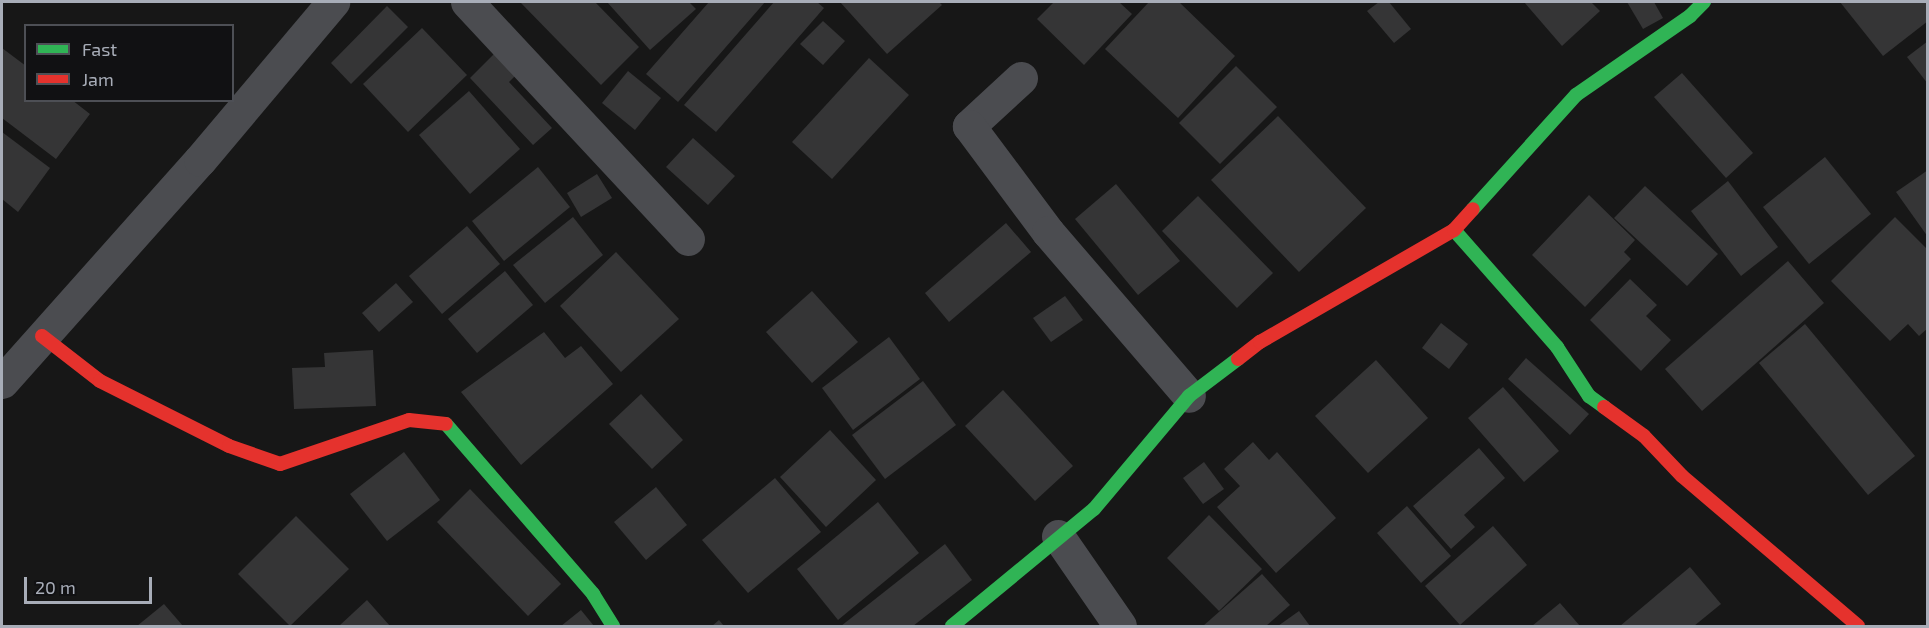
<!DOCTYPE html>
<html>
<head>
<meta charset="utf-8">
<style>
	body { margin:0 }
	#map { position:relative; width:1929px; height:628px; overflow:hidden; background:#171717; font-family:"Exo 2",sans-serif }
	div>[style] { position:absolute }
	.building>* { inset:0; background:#353536 }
	.street>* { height:33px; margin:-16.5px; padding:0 16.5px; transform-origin:16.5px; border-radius:16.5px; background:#4b4c50 }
	.fast>* { height:14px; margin:-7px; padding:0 7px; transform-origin:7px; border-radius:7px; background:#30b455 }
	.jam>* { height:14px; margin:-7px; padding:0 7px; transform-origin:7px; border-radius:7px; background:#e5322d }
	span { translate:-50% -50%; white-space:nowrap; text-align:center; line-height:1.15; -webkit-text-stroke:5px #111113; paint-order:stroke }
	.frame { position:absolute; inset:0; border:3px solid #a8adb8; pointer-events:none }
	.legend { position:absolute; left:24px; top:24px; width:210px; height:78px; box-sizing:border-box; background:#111113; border:2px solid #4d4f55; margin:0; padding:8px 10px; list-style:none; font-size:18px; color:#a8adb8 }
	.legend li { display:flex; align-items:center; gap:12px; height:30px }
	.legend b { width:30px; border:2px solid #4d4f55 }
	.scale { position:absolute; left:24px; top:577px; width:128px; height:27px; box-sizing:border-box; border:3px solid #a8adb8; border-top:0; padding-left:8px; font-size:18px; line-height:21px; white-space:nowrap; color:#a8adb8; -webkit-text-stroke:4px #111113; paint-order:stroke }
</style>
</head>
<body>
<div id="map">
	<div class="building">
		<i style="clip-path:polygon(520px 2px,595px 2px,639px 47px,601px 85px)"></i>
		<i style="clip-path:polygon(607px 2px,689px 2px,696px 9px,650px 50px)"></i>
		<i style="clip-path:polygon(709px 2px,765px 2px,678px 102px,646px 74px)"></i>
		<i style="clip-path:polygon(774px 2px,817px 2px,824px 8px,716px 132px,684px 105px)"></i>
		<i style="clip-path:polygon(840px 2px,939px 2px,942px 5px,887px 54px)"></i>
		<i style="clip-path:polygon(1054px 2px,1119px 2px,1132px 14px,1084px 65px,1037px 19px)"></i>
		<i style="clip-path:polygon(1149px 2px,1179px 2px,1235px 56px,1178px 118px,1105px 49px)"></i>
		<i style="clip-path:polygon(1379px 2px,1389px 2px,1411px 29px,1394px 43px,1367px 11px)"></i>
		<i style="clip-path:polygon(1524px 2px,1591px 2px,1600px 11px,1562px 46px)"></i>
		<i style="clip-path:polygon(1627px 2px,1654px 2px,1663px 18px,1643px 29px)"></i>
		<i style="clip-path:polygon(1840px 2px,1928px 2px,1928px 21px,1883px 56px)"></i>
		<i style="clip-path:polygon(387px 6px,408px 27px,351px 84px,331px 63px)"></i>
		<i style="clip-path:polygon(823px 21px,845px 41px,823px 65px,800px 44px)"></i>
		<i style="clip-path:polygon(422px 28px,467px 75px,408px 132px,363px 84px)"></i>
		<i style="clip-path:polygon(1928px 41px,1928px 84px,1907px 57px)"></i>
		<i style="clip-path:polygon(2px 48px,26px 66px,26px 100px,72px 100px,90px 114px,56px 159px,2px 118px)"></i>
		<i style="clip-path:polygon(498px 50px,519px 72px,509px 82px,552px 128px,533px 145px,470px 78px)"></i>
		<i style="clip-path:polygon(869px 58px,909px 95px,832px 179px,792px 142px)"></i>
		<i style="clip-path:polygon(1236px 66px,1277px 107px,1220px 164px,1179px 123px)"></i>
		<i style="clip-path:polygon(628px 71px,661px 98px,635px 130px,602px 103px)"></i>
		<i style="clip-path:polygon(1682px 73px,1753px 153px,1726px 178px,1654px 97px)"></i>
		<i style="clip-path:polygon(469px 91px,520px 149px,470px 194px,419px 135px)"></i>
		<i style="clip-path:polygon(1278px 116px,1366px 208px,1299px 272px,1211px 180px)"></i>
		<i style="clip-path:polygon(2px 132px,50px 168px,18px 212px,2px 199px)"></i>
		<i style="clip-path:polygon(693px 138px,735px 176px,708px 205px,666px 167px)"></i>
		<i style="clip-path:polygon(1825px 157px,1871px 214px,1809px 264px,1763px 207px)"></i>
		<i style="clip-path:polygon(538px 167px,570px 207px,504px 261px,472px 221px)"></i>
		<i style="clip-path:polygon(1928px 170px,1928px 237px,1896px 192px)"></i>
		<i style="clip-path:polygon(597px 174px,612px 198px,581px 217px,567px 193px)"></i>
		<i style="clip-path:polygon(1728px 181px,1778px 247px,1741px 276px,1691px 211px)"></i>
		<i style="clip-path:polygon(1116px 184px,1180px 261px,1138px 295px,1075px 219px)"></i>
		<i style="clip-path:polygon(1645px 186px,1718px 254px,1687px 286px,1614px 218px)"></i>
		<i style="clip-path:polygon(1589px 195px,1635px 240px,1624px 252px,1631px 259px,1585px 307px,1532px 255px)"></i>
		<i style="clip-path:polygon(1198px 196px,1273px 273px,1237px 308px,1162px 231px)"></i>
		<i style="clip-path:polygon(573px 217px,603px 255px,545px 303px,513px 265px)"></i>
		<i style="clip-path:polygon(1895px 217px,1928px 250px,1928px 328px,1919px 336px,1908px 324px,1890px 341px,1831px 281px)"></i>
		<i style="clip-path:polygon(1006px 223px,1031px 252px,949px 322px,925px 293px)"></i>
		<i style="clip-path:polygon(467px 226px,500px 264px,442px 314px,409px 276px)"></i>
		<i style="clip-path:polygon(616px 252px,679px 319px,621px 372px,560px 306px)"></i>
		<i style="clip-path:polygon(1788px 261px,1824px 303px,1702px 411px,1665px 369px)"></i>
		<i style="clip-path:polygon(505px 271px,533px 305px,477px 353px,448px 319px)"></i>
		<i style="clip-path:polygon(1630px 279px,1657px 305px,1646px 316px,1671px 340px,1641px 371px,1590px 320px)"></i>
		<i style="clip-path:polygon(396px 283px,413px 302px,379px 332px,362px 313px)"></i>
		<i style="clip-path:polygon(812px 291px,858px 342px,812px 383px,766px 332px)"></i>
		<i style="clip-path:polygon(1065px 296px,1083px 320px,1051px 342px,1033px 318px)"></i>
		<i style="clip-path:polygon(1441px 323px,1468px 344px,1449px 369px,1422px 348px)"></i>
		<i style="clip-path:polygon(1805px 324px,1915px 456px,1868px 495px,1759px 363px)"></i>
		<i style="clip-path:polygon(544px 332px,565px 358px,581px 346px,613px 384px,521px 465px,461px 392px)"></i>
		<i style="clip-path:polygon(889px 337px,920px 379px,853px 430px,822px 388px)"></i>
		<i style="clip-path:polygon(373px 350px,376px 406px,294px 409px,292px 368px,325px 367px,324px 353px)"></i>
		<i style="clip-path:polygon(1526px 358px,1589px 414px,1570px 435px,1508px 379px)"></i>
		<i style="clip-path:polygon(1376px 360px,1428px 418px,1368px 473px,1315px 416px)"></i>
		<i style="clip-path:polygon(923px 381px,956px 425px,885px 479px,852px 435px)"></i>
		<i style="clip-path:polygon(1503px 387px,1559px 451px,1524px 482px,1468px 418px)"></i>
		<i style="clip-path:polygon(1003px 390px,1073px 466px,1035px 501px,965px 426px)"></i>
		<i style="clip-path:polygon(641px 394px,683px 440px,652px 469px,609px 424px)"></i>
		<i style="clip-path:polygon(830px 430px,876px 480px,826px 527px,780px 477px)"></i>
		<i style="clip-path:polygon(1253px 442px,1269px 460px,1277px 452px,1336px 518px,1276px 573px,1217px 507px,1240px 486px,1224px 469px)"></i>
		<i style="clip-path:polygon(1479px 448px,1505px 478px,1464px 515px,1475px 527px,1451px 549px,1413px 506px)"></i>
		<i style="clip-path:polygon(404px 452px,440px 500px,387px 541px,350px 494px)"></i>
		<i style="clip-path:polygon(1204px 462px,1224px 489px,1203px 504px,1183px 478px)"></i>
		<i style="clip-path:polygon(775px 478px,821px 532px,748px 593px,702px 540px)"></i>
		<i style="clip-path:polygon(656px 487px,687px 525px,646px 560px,614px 522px)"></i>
		<i style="clip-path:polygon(470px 489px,561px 584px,528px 616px,437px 522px)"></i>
		<i style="clip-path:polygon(878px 502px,919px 553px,838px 620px,797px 569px)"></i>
		<i style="clip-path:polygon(1407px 506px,1451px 556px,1421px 583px,1377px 533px)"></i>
		<i style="clip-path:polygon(1209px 515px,1262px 569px,1219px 611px,1167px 558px)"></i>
		<i style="clip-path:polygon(296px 516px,349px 569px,290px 626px,238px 574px)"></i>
		<i style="clip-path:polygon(1493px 526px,1527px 565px,1460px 625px,1425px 586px)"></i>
		<i style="clip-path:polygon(945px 544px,972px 580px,913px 626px,841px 626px)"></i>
		<i style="clip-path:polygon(1690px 567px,1721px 604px,1694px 626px,1620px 626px)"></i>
		<i style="clip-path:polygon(1262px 574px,1290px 605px,1266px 626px,1203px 626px)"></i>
		<i style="clip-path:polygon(367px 600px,390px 626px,339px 626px)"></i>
		<i style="clip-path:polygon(1560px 603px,1580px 626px,1532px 626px)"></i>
		<i style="clip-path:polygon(164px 604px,183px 626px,137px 626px)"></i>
		<i style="clip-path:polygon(581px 610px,594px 626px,561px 626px)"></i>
		<i style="clip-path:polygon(1299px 611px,1310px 626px,1278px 626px)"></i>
		<i style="clip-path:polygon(719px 620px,724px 626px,712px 626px)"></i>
	</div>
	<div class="street">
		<i style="left:467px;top:2px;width:324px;rotate:47deg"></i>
		<i style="left:1021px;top:78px;width:71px;rotate:137.3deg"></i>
		<i style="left:969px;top:126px;width:132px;rotate:53.3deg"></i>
		<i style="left:1048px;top:232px;width:216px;rotate:49.3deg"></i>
		<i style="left:2px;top:382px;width:297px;rotate:-48.3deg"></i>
		<i style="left:200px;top:160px;width:207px;rotate:-49.9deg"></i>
		<i style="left:1058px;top:536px;width:109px;rotate:55.4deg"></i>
	</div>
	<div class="fast">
		<i style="left:1473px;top:209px;width:154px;rotate:-47.9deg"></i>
		<i style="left:1576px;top:95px;width:139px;rotate:-34.7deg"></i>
		<i style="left:1690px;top:16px;width:20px;rotate:-45deg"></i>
		<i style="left:1454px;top:230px;width:156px;rotate:48.6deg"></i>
		<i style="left:1557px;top:347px;width:59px;rotate:56.9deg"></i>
		<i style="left:1589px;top:396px;width:19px;rotate:36deg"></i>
		<i style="left:446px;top:424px;width:225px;rotate:49.1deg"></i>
		<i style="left:593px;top:594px;width:38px;rotate:58deg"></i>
		<i style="left:952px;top:626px;width:184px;rotate:-39.5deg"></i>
		<i style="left:1094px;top:509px;width:148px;rotate:-49.9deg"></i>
		<i style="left:1189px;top:396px;width:61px;rotate:-37.1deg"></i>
	</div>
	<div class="jam">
		<i style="left:42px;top:336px;width:73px;rotate:37.8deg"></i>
		<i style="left:100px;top:381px;width:144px;rotate:26.7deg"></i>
		<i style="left:229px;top:446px;width:54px;rotate:19.4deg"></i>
		<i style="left:280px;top:464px;width:136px;rotate:-18.8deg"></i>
		<i style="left:409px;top:420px;width:37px;rotate:6deg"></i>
		<i style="left:1238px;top:359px;width:28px;rotate:-38deg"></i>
		<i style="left:1260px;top:342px;width:224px;rotate:-30deg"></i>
		<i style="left:1454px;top:230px;width:28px;rotate:-48deg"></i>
		<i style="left:1604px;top:407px;width:49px;rotate:35.9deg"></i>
		<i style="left:1644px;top:436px;width:55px;rotate:46.5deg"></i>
		<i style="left:1682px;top:476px;width:231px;rotate:40.4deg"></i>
	</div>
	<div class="frame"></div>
	<ul class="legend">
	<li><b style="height:8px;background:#30b455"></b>Fast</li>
	<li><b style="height:8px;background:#e5322d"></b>Jam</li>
	</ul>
	<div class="scale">20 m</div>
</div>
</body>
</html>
